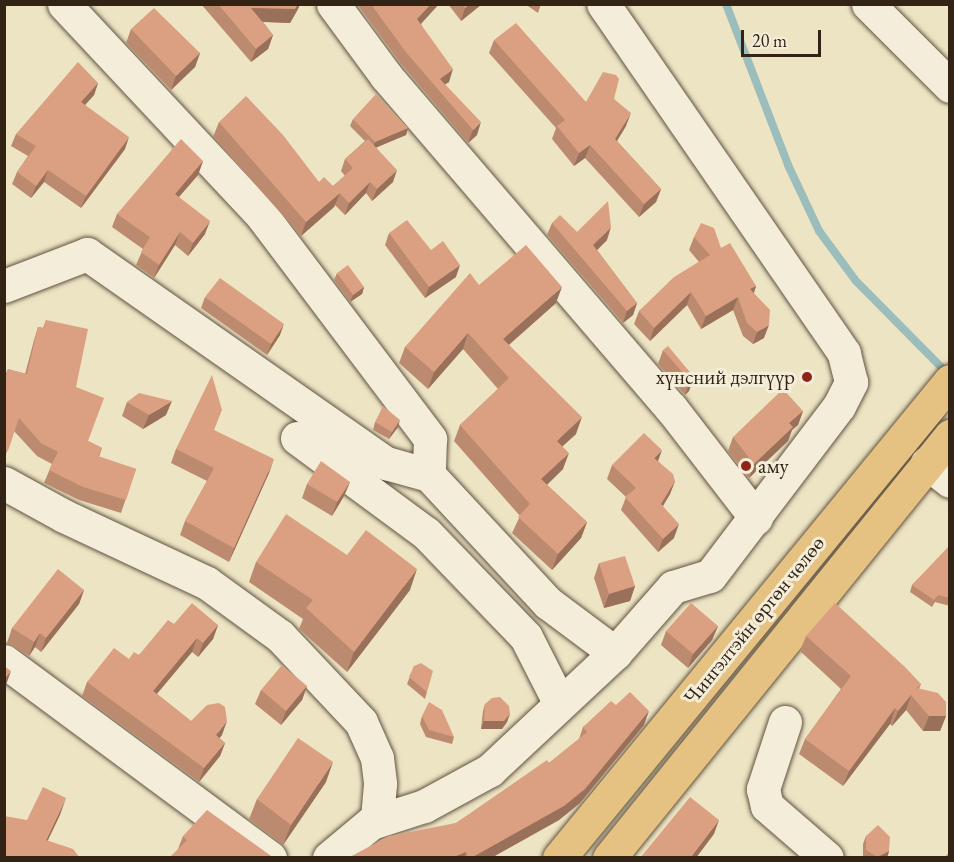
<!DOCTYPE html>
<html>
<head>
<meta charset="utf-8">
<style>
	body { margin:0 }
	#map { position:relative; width:954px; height:862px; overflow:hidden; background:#ede4c4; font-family:"EB Garamond",serif }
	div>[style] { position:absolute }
	.stream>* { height:8px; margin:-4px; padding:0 4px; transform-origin:4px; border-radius:4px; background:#9bbdbc }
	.roads { filter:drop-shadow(0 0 2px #615341) drop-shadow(0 0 2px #615341) }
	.minor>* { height:33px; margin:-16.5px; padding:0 16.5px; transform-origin:16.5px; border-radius:16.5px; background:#f3edd9 }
	.major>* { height:33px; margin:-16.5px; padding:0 16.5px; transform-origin:16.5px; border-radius:16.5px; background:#e6c282 }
	.wall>* { inset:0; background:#bc8a6f }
	.shaded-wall>* { inset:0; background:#99705a }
	.building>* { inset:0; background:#dba081 }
	.dots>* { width:16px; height:16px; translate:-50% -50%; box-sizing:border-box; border:3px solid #f3edd9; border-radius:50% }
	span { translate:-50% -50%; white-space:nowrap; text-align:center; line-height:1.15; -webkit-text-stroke:6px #f3edd9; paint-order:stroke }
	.poi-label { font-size:21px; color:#322315 }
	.right { translate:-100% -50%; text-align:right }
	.left { translate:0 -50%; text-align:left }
	.street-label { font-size:21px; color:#322315 }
	.frame { position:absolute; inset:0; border:6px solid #322315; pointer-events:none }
	.scale { position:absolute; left:741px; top:30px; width:80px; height:27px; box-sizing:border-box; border:3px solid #322315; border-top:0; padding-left:8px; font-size:18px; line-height:21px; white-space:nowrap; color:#322315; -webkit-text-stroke:4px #f3edd9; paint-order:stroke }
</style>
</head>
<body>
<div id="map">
	<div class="stream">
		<i style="left:726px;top:4px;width:173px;rotate:68.9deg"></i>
		<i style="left:788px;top:165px;width:73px;rotate:64.8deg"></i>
		<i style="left:819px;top:231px;width:62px;rotate:53.5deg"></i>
		<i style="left:856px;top:281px;width:132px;rotate:45.3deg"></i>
	</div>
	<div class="roads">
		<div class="minor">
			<i style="left:64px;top:4px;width:291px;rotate:46.9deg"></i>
			<i style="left:263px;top:217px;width:278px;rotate:53deg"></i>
			<i style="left:430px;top:439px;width:36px;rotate:92deg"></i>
			<i style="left:333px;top:4px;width:89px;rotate:53.6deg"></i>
			<i style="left:386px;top:76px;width:438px;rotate:49.4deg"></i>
			<i style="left:671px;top:408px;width:139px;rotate:52.3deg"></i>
			<i style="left:868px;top:4px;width:116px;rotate:45deg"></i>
			<i style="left:4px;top:286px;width:89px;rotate:-21.1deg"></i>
			<i style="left:87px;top:254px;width:365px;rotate:35deg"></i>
			<i style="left:386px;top:463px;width:45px;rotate:15.6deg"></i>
			<i style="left:429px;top:475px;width:175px;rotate:47.1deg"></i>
			<i style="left:548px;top:603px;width:84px;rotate:36.7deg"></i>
			<i style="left:297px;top:438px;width:160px;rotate:36.4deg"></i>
			<i style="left:426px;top:533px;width:144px;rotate:46.1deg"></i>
			<i style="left:526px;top:637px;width:75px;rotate:63.1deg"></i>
			<i style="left:927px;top:463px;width:29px;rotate:38deg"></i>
			<i style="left:4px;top:483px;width:68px;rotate:28.8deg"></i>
			<i style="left:64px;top:516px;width:158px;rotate:25.1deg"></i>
			<i style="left:207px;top:583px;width:90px;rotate:36deg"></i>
			<i style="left:280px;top:636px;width:118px;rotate:46.7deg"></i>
			<i style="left:361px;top:722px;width:39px;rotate:66deg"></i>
			<i style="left:377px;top:758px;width:26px;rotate:83deg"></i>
			<i style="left:380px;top:784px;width:37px;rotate:95deg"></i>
			<i style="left:4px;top:661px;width:331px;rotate:36.5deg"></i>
			<i style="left:785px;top:722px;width:71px;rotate:108.2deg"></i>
			<i style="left:763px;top:789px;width:17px;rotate:77deg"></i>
			<i style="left:767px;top:806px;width:79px;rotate:40.9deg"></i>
			<i style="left:329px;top:858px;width:55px;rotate:-39.8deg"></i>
			<i style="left:371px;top:823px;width:56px;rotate:-17.8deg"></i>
			<i style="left:424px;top:806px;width:75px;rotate:-28.6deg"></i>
			<i style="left:490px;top:770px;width:171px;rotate:-43.1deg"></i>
			<i style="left:615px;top:653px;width:88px;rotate:-48.7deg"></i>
			<i style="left:673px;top:587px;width:39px;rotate:-17deg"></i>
			<i style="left:710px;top:576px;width:213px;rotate:-52.8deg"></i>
			<i style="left:839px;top:406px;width:27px;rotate:-63deg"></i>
			<i style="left:851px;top:382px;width:30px;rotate:-104deg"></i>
			<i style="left:844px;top:353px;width:424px;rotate:-124.6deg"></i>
		</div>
		<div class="major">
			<i style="left:559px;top:858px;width:617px;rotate:-50.66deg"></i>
			<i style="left:609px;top:858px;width:543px;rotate:-51.06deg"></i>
		</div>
	</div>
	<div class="wall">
		<i style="clip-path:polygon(201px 4px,300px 4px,298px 9px,290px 23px,263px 22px,273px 35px,268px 49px,251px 62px)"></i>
		<i style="clip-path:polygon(357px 4px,439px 4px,421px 24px,449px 82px,445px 84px,477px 135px,468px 143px,401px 64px)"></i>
		<i style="clip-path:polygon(448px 4px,482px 4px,461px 21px)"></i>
		<i style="clip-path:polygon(525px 4px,541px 4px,538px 13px)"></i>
		<i style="clip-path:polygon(131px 29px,200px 53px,195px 67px,171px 90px,126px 43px)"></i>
		<i style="clip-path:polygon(494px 40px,586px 102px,614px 99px,626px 126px,617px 141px,661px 189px,656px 202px,639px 217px,585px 158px,574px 166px,552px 139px,556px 128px,489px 53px)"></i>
		<i style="clip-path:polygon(98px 83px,94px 95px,85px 105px,125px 149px,81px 208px,44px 182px,31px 198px,12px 184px,17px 172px,28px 156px,11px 146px,16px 134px)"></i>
		<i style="clip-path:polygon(353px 119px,408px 128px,406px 135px,376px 147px,393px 182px,372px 201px,366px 193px,345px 215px,335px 205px,334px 207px,301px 236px,213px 137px,219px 122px,319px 182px,333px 186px,345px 176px,341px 171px,345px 159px,365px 141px,350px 126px)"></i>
		<i style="clip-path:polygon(203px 161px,198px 175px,179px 197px,205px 234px,188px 256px,175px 245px,154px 278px,136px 265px,143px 249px,112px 227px,117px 214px)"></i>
		<i style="clip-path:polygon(552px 223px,577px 232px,607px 240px,597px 250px,637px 303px,633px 315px,623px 323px,547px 235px)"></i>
		<i style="clip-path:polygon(389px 233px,431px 250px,456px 277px,425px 298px,385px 245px)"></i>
		<i style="clip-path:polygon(694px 237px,721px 248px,756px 286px,754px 293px,764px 338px,753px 344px,743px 336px,733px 310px,701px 329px,687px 305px,650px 341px,634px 324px,639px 311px,699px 262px,689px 250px)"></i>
		<i style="clip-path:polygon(337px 273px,364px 287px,362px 294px,350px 302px,334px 280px)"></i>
		<i style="clip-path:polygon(479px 285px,556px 303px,509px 345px,576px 434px,562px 446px,563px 469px,547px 485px,587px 522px,581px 538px,552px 570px,512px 533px,520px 516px,454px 441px,460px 425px,498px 389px,463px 349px,428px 389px,399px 363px,405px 347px)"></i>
		<i style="clip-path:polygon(205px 297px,280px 335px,267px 355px,201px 308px)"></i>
		<i style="clip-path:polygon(46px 320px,76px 387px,88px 441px,102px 448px,99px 457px,136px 469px,121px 513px,79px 500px,44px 483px,52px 464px,37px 456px,14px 431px,4px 460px,4px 378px,8px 369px,25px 374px,34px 340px,38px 327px,43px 328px)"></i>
		<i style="clip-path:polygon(663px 350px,694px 377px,689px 391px,685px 395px,658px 364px)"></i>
		<i style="clip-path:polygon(127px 402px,166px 415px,143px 429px,122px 416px)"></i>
		<i style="clip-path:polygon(803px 411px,798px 425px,792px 430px,788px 441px,749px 478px,728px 451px,733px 437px)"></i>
		<i style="clip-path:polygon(375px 422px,398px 427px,389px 439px,373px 430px)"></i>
		<i style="clip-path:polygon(214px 430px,269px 473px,229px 562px,180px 535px,185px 521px,207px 481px,171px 463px,176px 449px)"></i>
		<i style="clip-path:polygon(658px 461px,675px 481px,670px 494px,663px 506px,674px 538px,658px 552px,621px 510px,626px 497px,607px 479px,612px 465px)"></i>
		<i style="clip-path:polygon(350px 482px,344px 496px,332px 516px,302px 498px,307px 484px)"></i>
		<i style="clip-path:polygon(950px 547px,950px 606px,935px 602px,932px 607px,910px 592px,912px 585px)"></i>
		<i style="clip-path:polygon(347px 555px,410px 590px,347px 672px,299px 629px,303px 619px,249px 582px,256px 562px)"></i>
		<i style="clip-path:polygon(599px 563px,635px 586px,630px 601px,604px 608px,594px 578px)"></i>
		<i style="clip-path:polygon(84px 590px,79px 604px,41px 652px,35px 647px,29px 656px,7px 643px,12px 628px)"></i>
		<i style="clip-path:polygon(174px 624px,218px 625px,213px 639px,198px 657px,192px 652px,157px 694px,191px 721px,222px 735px,219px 738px,225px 743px,220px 756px,199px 782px,82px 696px,87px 682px,139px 655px)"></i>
		<i style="clip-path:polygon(718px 626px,712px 640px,688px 668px,661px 645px,666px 631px)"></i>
		<i style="clip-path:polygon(806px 636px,921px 684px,919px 689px,946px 716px,940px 731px,923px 731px,906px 710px,892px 726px,890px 724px,843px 786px,799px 754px,805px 739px,841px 689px,800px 651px)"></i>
		<i style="clip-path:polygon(414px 666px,427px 692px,425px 699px,407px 684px)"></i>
		<i style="clip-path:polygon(307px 686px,302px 700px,281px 725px,255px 704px,261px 690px)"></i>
		<i style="clip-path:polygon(485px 704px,507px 722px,502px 729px,481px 729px,483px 711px)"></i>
		<i style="clip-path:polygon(616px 705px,644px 725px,580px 803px,559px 820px,491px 858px,348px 858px,456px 823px,549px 763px,579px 739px,583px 727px)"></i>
		<i style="clip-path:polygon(422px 716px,454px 737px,452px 744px,426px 737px,420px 724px)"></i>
		<i style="clip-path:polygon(326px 782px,283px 845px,249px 819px,257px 799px)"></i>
		<i style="clip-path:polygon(183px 836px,274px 858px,178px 849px)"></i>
		<i style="clip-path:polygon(866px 836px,889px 851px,887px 858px,863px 858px,863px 844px)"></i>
	</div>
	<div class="shaded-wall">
		<i style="clip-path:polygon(300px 4px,298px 9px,290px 23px,246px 21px,251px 8px)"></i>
		<i style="clip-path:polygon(431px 4px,439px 4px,413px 32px,417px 19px)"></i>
		<i style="clip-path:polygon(470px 4px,482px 4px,461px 21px,465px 8px)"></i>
		<i style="clip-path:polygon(273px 35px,268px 49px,251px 62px,256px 49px)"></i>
		<i style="clip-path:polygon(200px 53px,195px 67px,171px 90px,176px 76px)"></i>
		<i style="clip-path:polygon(453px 69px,449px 82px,438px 89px,440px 79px)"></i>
		<i style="clip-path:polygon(98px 83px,94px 95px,77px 114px,81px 102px)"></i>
		<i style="clip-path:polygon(631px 113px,626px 126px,610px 152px,615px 139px)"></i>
		<i style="clip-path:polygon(481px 122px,477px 135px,468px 143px,473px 130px)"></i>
		<i style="clip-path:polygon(408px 128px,406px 135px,373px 149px,375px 142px)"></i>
		<i style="clip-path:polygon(129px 137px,125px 149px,81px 208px,86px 196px)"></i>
		<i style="clip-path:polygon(590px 145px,585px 158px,574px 166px,579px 153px)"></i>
		<i style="clip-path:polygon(203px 161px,198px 175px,170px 207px,175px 194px)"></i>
		<i style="clip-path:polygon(48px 170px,44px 182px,31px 198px,36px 186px)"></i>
		<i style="clip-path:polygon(397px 170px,393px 182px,372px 201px,377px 189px)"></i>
		<i style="clip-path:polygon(370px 182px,366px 193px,345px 215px,349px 203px)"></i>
		<i style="clip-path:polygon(661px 189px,656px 202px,639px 217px,644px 204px)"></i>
		<i style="clip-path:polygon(340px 193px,334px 207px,301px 236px,306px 222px)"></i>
		<i style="clip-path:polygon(210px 221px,205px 234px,188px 256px,193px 243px)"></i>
		<i style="clip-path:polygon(611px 227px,607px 240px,589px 258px,593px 245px)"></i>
		<i style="clip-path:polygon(180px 232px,175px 245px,154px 278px,159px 265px)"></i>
		<i style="clip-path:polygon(460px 265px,456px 277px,425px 298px,429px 287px)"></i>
		<i style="clip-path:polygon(756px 286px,752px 298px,750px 289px)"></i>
		<i style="clip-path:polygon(364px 287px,362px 294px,350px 302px,353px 295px)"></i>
		<i style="clip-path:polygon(562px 287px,556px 303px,497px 355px,503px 339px)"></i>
		<i style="clip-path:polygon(691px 292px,687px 305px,650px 341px,654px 328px)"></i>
		<i style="clip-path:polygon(738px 297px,733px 310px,701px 329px,706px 316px)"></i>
		<i style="clip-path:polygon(637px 303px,633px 315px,623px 323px,627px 311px)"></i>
		<i style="clip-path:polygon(284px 324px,280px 335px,267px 355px,271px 344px)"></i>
		<i style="clip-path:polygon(769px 325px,764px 338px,753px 344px,757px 332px)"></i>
		<i style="clip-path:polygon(468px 333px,463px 349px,428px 389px,434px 372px)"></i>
		<i style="clip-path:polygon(694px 377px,689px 391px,685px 395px,690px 381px)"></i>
		<i style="clip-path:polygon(172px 401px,166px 415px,143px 429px,149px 415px)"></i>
		<i style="clip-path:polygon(803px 411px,798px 425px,792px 430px,788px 441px,749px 478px,754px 464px,789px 423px)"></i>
		<i style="clip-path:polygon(582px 417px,576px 434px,551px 457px,557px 441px)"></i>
		<i style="clip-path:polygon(400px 420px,398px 427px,389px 439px,392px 432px)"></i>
		<i style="clip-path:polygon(662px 450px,657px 464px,654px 458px)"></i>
		<i style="clip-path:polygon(569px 453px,563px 469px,535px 496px,541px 479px)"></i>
		<i style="clip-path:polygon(274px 459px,269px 473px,229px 562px,234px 548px)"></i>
		<i style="clip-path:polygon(675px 481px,670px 494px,656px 517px,661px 504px)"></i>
		<i style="clip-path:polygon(350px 482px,344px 496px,332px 516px,337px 502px)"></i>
		<i style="clip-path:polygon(587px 522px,581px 538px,552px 570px,558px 554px)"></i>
		<i style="clip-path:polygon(679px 524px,674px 538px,658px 552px,663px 539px)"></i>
		<i style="clip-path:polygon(417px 569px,410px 590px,347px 672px,354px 652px)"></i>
		<i style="clip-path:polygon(635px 586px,630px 601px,604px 608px,609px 594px)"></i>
		<i style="clip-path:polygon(84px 590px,79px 604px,41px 652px,46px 638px)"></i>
		<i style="clip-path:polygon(218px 625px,213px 639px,198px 657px,203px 643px)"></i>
		<i style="clip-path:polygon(718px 626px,712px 640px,688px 668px,693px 654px)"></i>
		<i style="clip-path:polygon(40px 633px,35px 647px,29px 656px,34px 642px)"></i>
		<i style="clip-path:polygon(197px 638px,192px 652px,148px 704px,153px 691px)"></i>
		<i style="clip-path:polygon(11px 671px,6px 685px,4px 687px,4px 679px)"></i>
		<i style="clip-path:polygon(307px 686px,302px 700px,281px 725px,286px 711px)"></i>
		<i style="clip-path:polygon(911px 695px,906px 710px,892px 726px,898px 711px)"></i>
		<i style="clip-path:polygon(895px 708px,890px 724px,843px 786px,849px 771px)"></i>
		<i style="clip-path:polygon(649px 711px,644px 725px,580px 803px,559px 820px,491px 858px,471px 858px)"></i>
		<i style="clip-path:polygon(510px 714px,507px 722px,502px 729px,481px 729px,484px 721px)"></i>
		<i style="clip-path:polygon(929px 716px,946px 716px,940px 731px,923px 731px)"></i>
		<i style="clip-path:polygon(227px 721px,222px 735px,211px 749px,216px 735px)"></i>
		<i style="clip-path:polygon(225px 743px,220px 756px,199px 782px,204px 768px)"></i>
		<i style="clip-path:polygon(333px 762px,326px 782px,283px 845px,291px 825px)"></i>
		<i style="clip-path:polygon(66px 798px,60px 815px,40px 857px,46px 840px)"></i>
		<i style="clip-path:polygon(719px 820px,714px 834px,696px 858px,690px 858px)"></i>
		<i style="clip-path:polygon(889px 851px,887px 858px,877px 858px)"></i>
		<i style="clip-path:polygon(466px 852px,464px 858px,451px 858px)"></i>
	</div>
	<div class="building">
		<i style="clip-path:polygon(218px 4px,298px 4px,295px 9px,251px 8px,273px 35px,256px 49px)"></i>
		<i style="clip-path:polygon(371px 4px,431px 4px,417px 19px,453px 69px,440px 79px,481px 122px,473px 130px,405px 51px)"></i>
		<i style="clip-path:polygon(463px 4px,470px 4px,465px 8px)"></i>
		<i style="clip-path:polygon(154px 8px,200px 53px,176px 76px,131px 29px)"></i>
		<i style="clip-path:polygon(516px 23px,586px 102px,603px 72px,616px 75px,619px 79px,614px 99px,631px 113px,615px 139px,661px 189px,644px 204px,590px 145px,579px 153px,557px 126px,565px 120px,494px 40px)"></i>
		<i style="clip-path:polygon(78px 62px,98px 83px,81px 102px,129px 137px,86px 196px,48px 170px,36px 186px,17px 172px,36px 146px,16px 134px)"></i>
		<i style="clip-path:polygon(376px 94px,408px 128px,375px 142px,353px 119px)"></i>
		<i style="clip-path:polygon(246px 96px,283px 135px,319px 182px,324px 177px,340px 193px,306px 222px,219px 122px)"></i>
		<i style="clip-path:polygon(181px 139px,203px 161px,175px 194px,210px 221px,193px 243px,180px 232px,159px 265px,141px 252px,150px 237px,117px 214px)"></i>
		<i style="clip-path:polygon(368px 139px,397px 170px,377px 189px,370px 182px,349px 203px,333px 186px,353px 168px,345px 159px)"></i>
		<i style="clip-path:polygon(608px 201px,611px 227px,593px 245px,637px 303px,627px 311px,552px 223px,560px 215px,577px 232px)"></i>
		<i style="clip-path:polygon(407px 220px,431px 250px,443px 241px,460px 265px,429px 287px,389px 233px)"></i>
		<i style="clip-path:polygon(701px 223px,714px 228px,721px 248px,730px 243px,756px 286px,750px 289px,770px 310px,769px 325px,757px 332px,747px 323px,738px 297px,706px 316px,691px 292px,654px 328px,639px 311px,674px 277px,710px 255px,694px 237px)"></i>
		<i style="clip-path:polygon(526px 245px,562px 287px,503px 339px,582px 417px,557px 441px,569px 453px,541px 479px,587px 522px,558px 554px,518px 517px,530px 504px,460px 425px,509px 378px,468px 333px,434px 372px,405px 347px,470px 273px,479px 285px)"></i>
		<i style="clip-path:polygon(348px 265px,364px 287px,353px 295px,337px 273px)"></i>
		<i style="clip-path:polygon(220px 278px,284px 324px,271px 344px,205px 297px)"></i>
		<i style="clip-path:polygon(46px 320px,88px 329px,76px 387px,104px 398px,88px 441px,102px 448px,98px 456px,136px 469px,126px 500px,83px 487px,49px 470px,58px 452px,41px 443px,19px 418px,8px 451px,4px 450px,4px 382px,8px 369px,27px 374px,38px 327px,44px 328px)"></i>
		<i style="clip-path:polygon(668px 346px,694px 377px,690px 381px,663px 350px)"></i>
		<i style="clip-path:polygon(212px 375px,222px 410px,214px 430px,274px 459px,234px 548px,185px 521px,214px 468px,176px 449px)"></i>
		<i style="clip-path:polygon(783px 389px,803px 411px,789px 423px,793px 427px,754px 464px,733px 437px)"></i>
		<i style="clip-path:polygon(139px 393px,172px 401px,149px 415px,127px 402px)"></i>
		<i style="clip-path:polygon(383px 406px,400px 420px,392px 432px,375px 422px)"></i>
		<i style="clip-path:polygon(644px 433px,662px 450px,654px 458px,673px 474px,675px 481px,661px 504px,679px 524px,663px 539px,625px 497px,636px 488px,612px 465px)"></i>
		<i style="clip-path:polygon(321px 461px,350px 482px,337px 502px,307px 484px)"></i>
		<i style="clip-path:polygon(286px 514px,347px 555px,366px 530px,417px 569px,354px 652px,306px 608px,313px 600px,256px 562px)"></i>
		<i style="clip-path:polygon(949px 546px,950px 598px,938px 595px,934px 600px,912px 585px)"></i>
		<i style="clip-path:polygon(625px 556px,635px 586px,609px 594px,599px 563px)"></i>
		<i style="clip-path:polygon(58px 569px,84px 590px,46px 638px,40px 633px,34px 642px,12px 628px)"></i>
		<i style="clip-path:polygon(192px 603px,218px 625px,203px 643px,197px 638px,153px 691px,191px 721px,207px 705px,219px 703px,225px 707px,227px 721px,216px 735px,225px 743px,204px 768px,87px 682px,114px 648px,129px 659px,134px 652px,139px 655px,168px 620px,174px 624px)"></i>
		<i style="clip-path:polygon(691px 603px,718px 626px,693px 654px,666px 631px)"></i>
		<i style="clip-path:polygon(835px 603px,905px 667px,921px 684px,917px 688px,938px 693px,946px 702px,946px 716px,929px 716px,911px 695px,898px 711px,895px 708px,849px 771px,805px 739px,851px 676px,806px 636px)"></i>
		<i style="clip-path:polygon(421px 663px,433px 671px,427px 692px,409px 677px,414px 666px)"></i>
		<i style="clip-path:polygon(282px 665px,307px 686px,286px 711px,261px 690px)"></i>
		<i style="clip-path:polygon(4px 666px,11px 671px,4px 679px)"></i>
		<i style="clip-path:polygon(630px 692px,649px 711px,585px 789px,564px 806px,471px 858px,468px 858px,466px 852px,451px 858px,348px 858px,389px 836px,456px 823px,547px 760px,549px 763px,587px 732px,583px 727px,611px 701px,616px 705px)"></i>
		<i style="clip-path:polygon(500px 697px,509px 706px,510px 714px,504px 721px,484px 721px,485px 704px,492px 698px)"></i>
		<i style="clip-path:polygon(429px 702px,442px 710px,454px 737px,429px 730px,422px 716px)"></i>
		<i style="clip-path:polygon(298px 738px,333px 762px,291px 825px,257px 799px)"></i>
		<i style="clip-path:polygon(43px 787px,66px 798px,46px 840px,73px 849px,80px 858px,4px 858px,4px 816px,27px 820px)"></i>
		<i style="clip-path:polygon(690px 797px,719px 820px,690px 858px,640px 858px)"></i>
		<i style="clip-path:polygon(207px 810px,274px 858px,169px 858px,187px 840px,183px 836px)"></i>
		<i style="clip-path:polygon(878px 825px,890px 837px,889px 851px,877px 857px,866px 850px,866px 836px)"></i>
		<i style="clip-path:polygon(950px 851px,950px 858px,944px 858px)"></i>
	</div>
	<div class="dots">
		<i style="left:807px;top:377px;background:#8f2418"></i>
		<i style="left:746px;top:466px;background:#8f2418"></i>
	</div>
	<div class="poi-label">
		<span class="right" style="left:795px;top:377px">хүнсний дэлгүүр</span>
		<span class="left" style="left:758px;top:466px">аму</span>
	</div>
	<div class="street-label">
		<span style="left:754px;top:620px;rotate:-51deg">Чингэлтэйн өргөн чөлөө</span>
	</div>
	<div class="frame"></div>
	<div class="scale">20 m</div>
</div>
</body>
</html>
